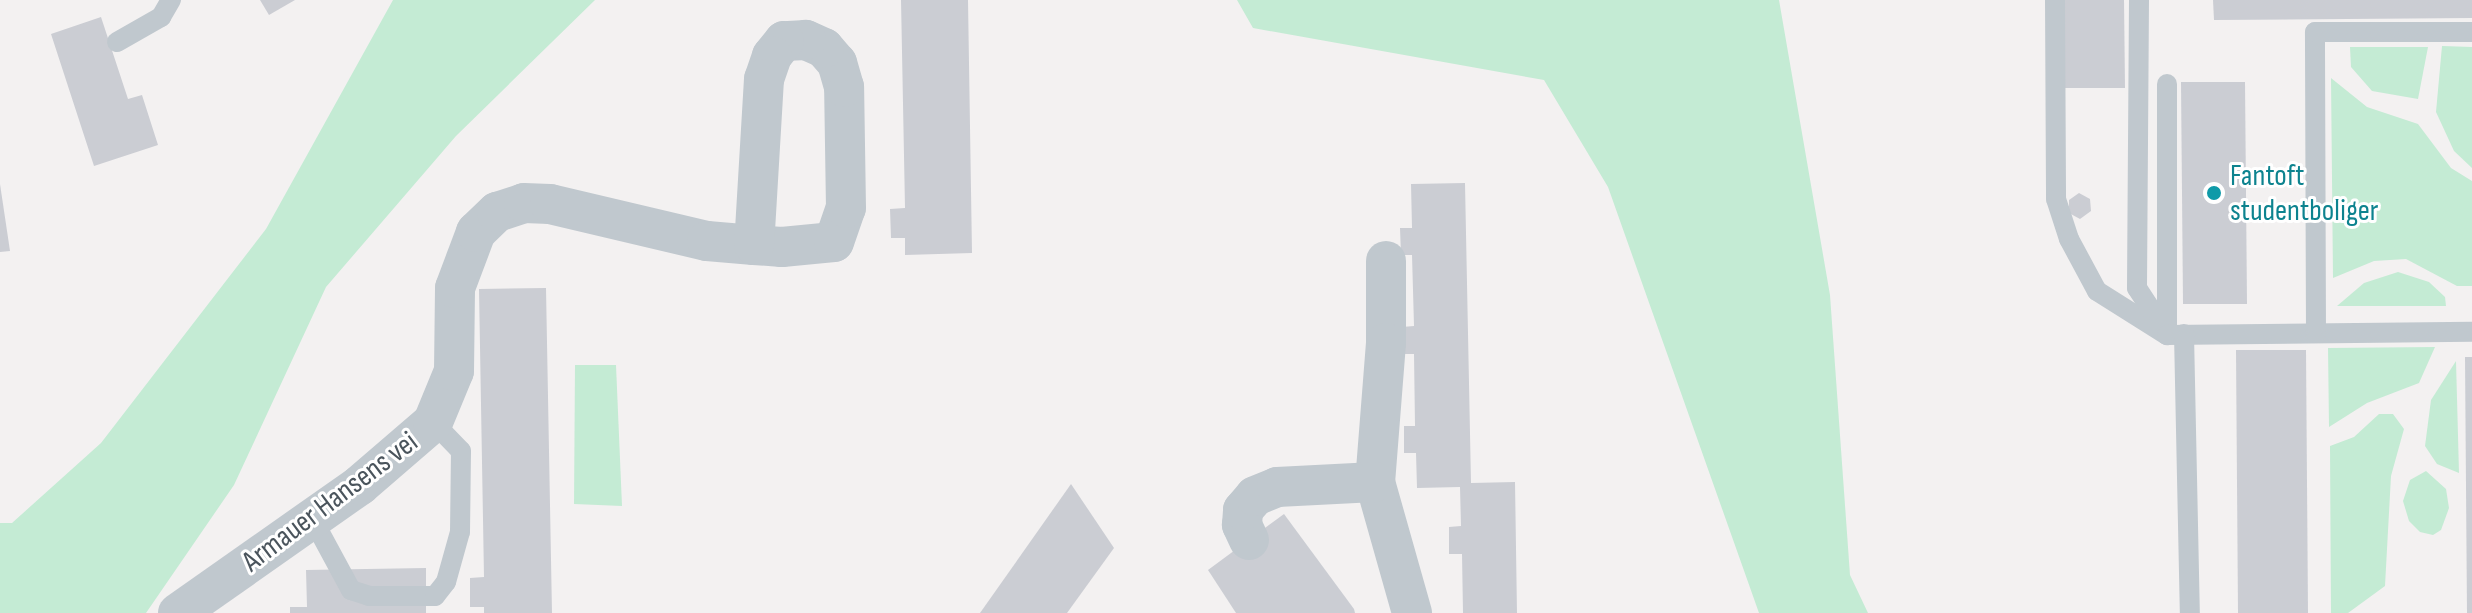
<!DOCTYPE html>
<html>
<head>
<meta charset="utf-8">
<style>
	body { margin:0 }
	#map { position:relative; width:2472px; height:613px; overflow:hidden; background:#f3f1f1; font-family:"Sofia Sans Condensed",sans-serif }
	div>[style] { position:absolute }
	.green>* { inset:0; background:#c4ebd4 }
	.building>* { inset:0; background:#cbcdd3 }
	.lane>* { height:20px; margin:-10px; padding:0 10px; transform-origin:10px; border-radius:10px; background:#c0c8ce }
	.street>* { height:40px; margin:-20px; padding:0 20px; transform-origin:20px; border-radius:20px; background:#c0c8ce }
	.dots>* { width:22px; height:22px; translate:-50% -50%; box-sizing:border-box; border:4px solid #fff; border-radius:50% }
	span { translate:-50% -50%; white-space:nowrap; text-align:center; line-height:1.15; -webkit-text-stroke:6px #fff; paint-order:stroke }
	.culture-label { font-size:30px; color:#0d838f }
	.left { translate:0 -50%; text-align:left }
	.street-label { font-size:30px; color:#4a545c }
</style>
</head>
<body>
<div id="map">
	<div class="green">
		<i style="clip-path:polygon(393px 0,595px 0,456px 136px,326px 287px,234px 485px,146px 613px,0 613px,0 523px,12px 523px,101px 443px,266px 229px)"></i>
		<i style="clip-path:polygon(1237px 0,1779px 0,1830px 295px,1850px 575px,1868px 613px,1759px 613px,1608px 187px,1544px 80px,1253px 28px)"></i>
		<i style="clip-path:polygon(2442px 46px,2472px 47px,2472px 168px,2454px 151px,2436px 112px)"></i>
		<i style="clip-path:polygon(2350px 47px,2428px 47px,2418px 99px,2372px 91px,2351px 67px)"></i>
		<i style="clip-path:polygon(2331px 78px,2367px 107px,2418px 124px,2451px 168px,2472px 181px,2472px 286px,2457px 286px,2406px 259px,2374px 261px,2333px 278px)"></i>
		<i style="clip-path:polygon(2398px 272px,2429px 282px,2445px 297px,2446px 306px,2337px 306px,2364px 283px)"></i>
		<i style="clip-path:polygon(2435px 347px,2419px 383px,2367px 403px,2329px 427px,2328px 348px)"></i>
		<i style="clip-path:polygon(2456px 361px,2459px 473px,2437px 464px,2425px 446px,2431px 400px)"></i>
		<i style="clip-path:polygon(575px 365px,616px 365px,622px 506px,574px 504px)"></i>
		<i style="clip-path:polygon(2379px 414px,2393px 414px,2404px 429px,2391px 476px,2385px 586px,2348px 613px,2331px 613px,2330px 446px,2354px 437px)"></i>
		<i style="clip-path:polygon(2426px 471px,2446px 489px,2449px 508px,2441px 530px,2433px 535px,2420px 532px,2409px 521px,2403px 501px,2410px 480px)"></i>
	</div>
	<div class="building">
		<i style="clip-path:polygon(260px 0,295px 0,269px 15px)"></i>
		<i style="clip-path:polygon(901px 0,968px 0,972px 253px,905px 255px,905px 238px,891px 238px,890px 209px,905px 208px)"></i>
		<i style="clip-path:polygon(2055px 0,2124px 0,2125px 88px,2056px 88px)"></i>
		<i style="clip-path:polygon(2213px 0,2472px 0,2472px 18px,2214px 20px)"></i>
		<i style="clip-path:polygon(101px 17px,128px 99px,142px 95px,158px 145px,94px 166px,51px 34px)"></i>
		<i style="clip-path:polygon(2181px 82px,2245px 82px,2247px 304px,2183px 304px)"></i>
		<i style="clip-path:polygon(1465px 183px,1471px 483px,1515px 482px,1517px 613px,1463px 613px,1462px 554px,1449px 554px,1449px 527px,1461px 526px,1460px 487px,1417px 488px,1416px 453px,1404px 453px,1404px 426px,1415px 426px,1414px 354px,1402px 354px,1402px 327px,1414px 326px,1412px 255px,1401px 255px,1400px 228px,1412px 228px,1411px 184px)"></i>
		<i style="clip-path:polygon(0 184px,10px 251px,0 252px)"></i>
		<i style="clip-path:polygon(2079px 193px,2090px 199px,2091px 211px,2080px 219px,2069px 213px,2069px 200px)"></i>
		<i style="clip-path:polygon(546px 288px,552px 613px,484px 613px,484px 607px,470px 607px,470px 578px,484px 577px,479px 289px)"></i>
		<i style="clip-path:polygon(2236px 350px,2306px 350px,2308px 613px,2238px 613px)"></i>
		<i style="clip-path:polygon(2465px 357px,2472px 357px,2472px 613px,2467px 613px)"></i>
		<i style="clip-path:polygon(1071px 484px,1114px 548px,1067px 613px,980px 613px)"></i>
		<i style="clip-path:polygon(1284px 514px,1354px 609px,1355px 613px,1236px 613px,1208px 570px)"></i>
		<i style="clip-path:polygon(426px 568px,426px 613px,290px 613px,290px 607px,307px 607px,306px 570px)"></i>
	</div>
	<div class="lane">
		<i style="left:2055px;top:0;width:199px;rotate:89.7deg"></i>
		<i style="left:2056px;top:199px;width:42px;rotate:72deg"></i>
		<i style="left:2069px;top:239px;width:59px;rotate:61.7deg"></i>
		<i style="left:2097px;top:291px;width:83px;rotate:32.2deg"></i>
		<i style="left:2139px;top:0;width:288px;rotate:90.4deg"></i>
		<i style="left:2137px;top:288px;width:51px;rotate:56.9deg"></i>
		<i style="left:117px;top:42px;width:51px;rotate:-29.6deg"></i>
		<i style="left:161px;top:17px;width:20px;rotate:-60deg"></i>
		<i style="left:2167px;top:84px;width:251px;rotate:90deg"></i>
		<i style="left:2167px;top:335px;width:305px;rotate:-0.6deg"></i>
		<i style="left:2316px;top:333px;width:301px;rotate:-90.2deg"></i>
		<i style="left:2315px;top:32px;width:157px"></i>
		<i style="left:2184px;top:334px;width:279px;rotate:88.8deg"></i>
		<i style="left:312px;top:518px;width:82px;rotate:61.6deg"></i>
		<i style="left:351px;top:590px;width:19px;rotate:18deg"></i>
		<i style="left:369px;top:596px;width:66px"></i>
		<i style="left:435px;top:596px;width:18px;rotate:-52deg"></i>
		<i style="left:446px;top:582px;width:52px;rotate:-74.4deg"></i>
		<i style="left:460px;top:532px;width:81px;rotate:-89.3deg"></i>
		<i style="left:461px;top:451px;width:40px;rotate:-134deg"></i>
	</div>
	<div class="street">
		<i style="left:1386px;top:261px;width:82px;rotate:90deg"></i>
		<i style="left:1386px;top:343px;width:139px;rotate:94.5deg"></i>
		<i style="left:1375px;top:482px;width:136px;rotate:74.2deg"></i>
		<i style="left:1249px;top:540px;width:17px;rotate:-115deg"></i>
		<i style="left:1242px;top:525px;width:15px;rotate:-86deg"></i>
		<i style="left:1243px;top:510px;width:18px;rotate:-49deg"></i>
		<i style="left:1255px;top:496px;width:24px;rotate:-22deg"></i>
		<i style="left:1277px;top:487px;width:98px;rotate:-2.9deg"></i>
		<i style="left:178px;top:613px;width:223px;rotate:-35.1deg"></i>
		<i style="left:360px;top:485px;width:96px;rotate:-40.8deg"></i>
		<i style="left:433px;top:422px;width:55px;rotate:-67.6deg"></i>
		<i style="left:454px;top:371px;width:83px;rotate:-89.3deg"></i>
		<i style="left:455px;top:288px;width:60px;rotate:-69.4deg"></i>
		<i style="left:476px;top:232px;width:29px;rotate:-44deg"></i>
		<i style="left:497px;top:212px;width:28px;rotate:-18deg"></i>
		<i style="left:524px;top:203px;width:26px;rotate:2deg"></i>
		<i style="left:550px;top:204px;width:161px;rotate:13.3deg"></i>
		<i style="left:707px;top:241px;width:47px;rotate:4.9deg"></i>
		<i style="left:754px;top:245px;width:28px;rotate:4deg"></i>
		<i style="left:782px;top:247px;width:52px;rotate:-5.5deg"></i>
		<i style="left:834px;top:242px;width:36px;rotate:-71deg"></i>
		<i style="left:846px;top:208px;width:121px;rotate:-90.9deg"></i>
		<i style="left:844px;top:87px;width:25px;rotate:-106deg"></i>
		<i style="left:837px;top:63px;width:20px;rotate:-131deg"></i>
		<i style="left:824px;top:48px;width:20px;rotate:-156deg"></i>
		<i style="left:806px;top:40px;width:22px;rotate:177deg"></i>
		<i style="left:784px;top:41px;width:19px;rotate:129deg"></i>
		<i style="left:772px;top:56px;width:24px;rotate:109deg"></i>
		<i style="left:764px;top:79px;width:166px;rotate:93.4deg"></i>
	</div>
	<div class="dots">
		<i style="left:2214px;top:193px;background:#0f9aa8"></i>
	</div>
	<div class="culture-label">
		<span class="left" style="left:2230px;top:193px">Fantoft<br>studentboliger</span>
	</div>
	<div class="street-label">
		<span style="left:330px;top:502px;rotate:-37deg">Armauer Hansens vei</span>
	</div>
</div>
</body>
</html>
